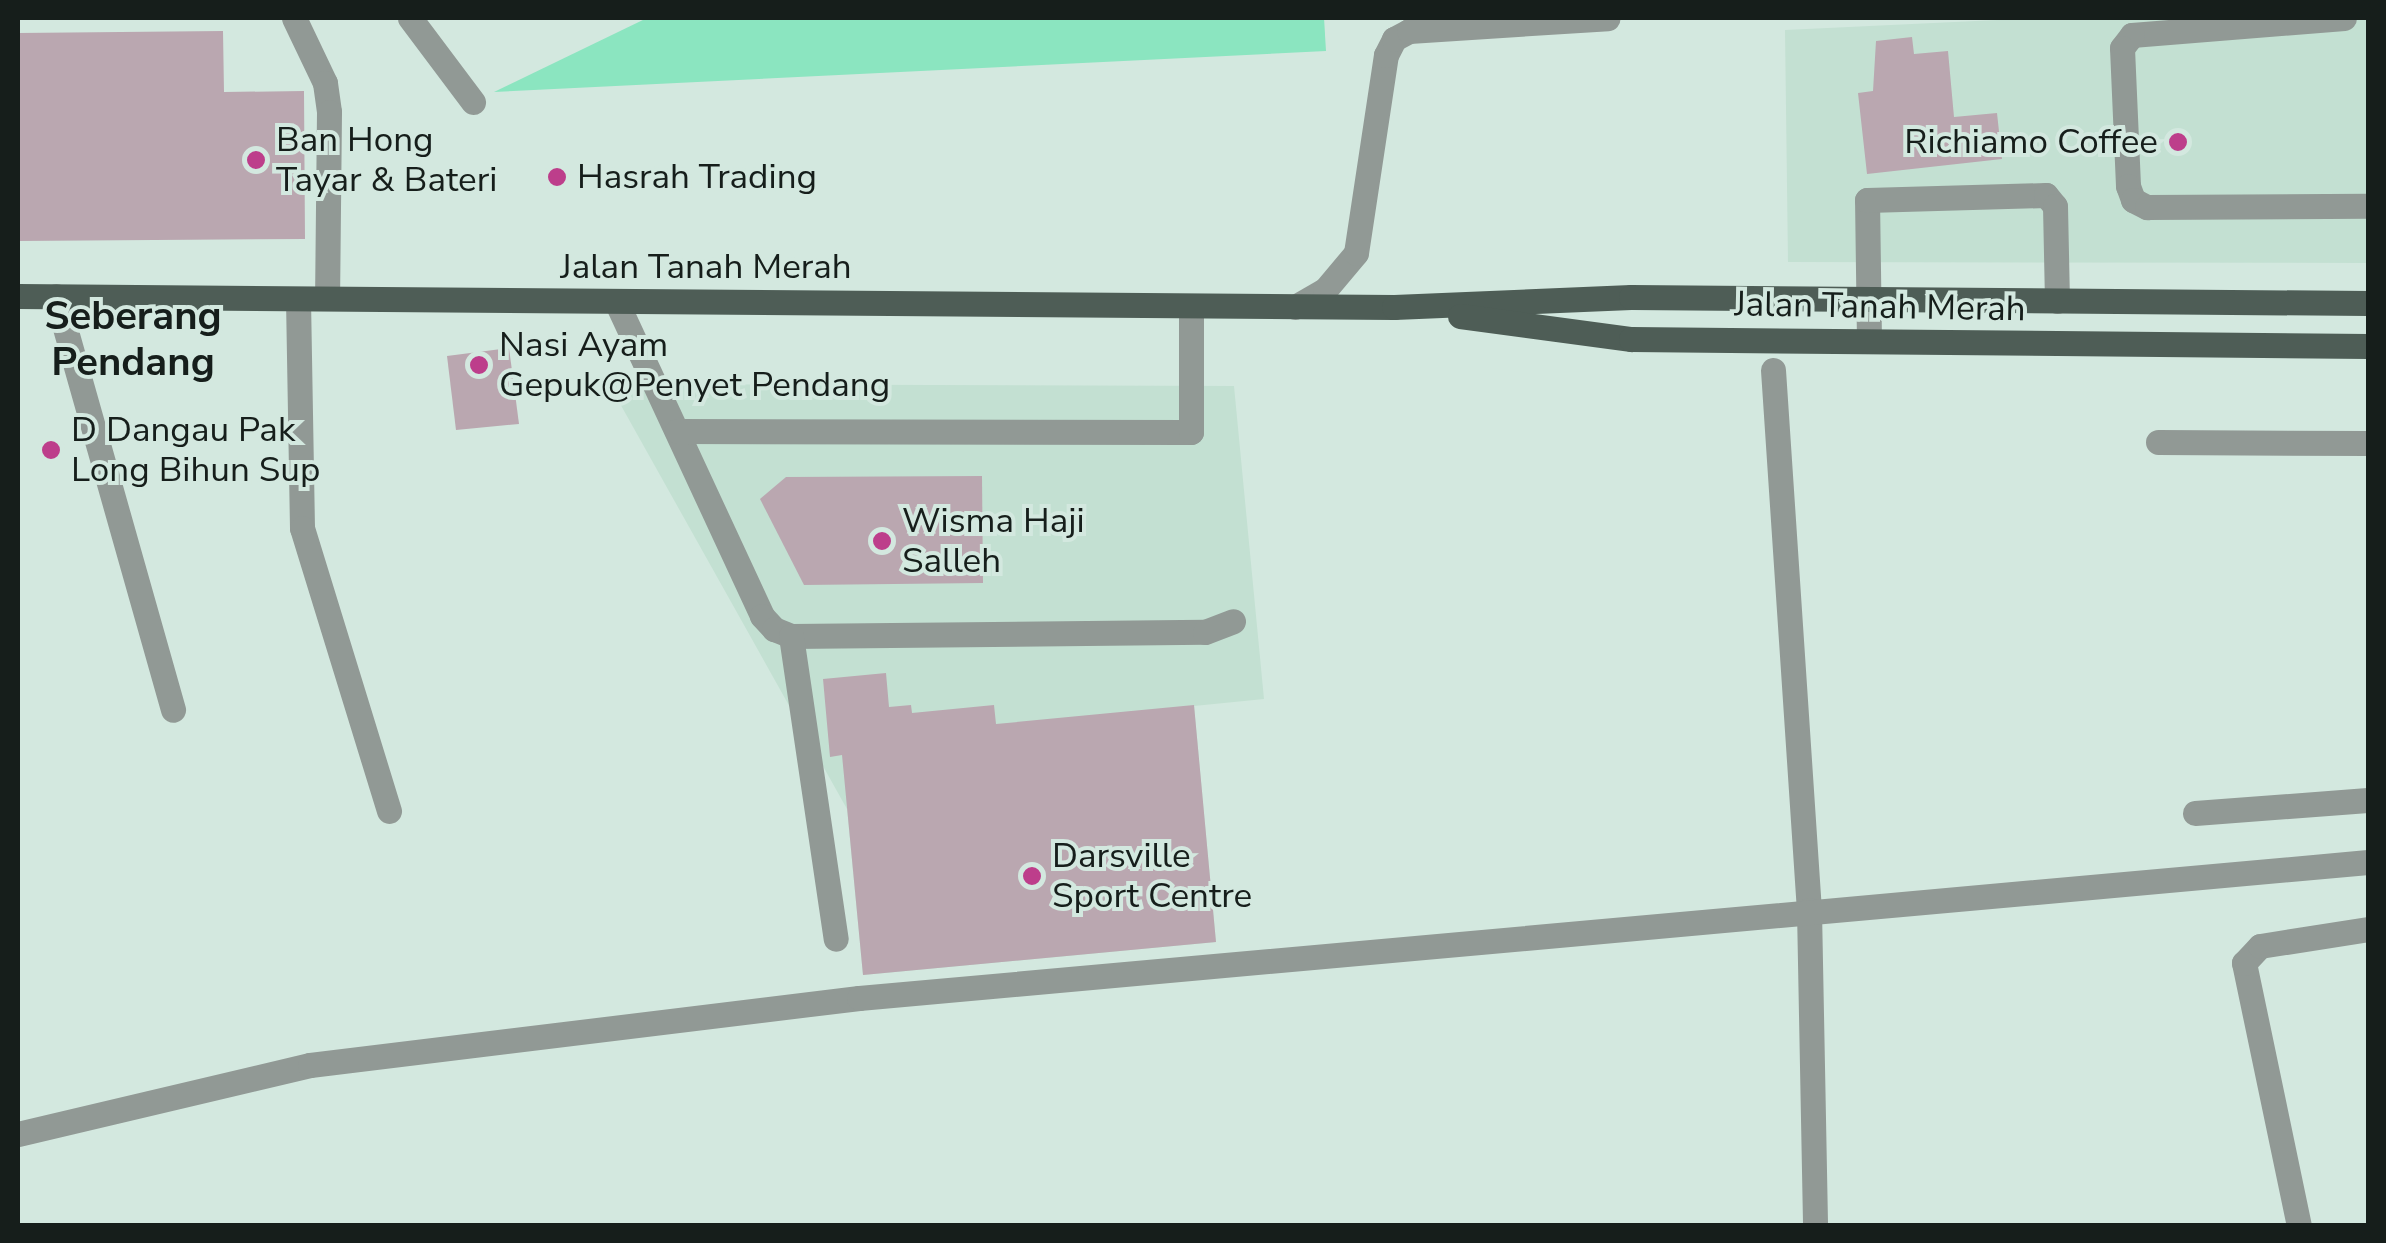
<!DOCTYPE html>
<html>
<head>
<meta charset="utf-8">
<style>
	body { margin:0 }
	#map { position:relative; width:2386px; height:1243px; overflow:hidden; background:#d3e8df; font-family:"Nunito Sans",sans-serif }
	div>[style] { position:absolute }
	.built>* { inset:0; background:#c3e0d2 }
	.green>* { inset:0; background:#8be5c0 }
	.building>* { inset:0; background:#baa7b0 }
	.minor>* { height:25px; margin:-12.5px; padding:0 12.5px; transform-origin:12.5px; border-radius:12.5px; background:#919995 }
	.major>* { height:25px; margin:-12.5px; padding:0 12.5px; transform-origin:12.5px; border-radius:12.5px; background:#4e5d56 }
	.dots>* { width:28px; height:28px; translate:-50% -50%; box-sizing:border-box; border:5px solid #d3e8df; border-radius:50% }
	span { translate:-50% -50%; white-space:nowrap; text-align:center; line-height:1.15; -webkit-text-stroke:8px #d3e8df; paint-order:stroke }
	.poi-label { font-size:35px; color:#161e1b }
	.left { translate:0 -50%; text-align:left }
	.right { translate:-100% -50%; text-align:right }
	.street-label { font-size:35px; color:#161e1b }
	.quarter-label { font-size:40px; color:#161e1b; font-weight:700 }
	.frame { position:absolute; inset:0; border:20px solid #161e1b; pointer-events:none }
</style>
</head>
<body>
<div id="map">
	<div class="built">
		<i style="clip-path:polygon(2041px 18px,2368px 18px,2368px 263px,1788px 262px,1785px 30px)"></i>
		<i style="clip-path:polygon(609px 384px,1234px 386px,1264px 699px,1194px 706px,1216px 942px,863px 975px,847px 809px)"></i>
	</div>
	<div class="green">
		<i style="clip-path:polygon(647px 18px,1324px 18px,1326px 51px,494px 92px)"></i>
	</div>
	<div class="building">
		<i style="clip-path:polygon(223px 31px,224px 92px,304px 91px,305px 239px,18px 241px,18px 33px)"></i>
		<i style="clip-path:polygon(1912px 37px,1914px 54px,1948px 51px,1954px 117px,1997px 113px,2002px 159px,1867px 174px,1858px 93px,1873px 91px,1876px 41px)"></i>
		<i style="clip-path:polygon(509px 348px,519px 424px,456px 430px,447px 356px)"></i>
		<i style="clip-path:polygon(982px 476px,983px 583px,804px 585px,760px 499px,786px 477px)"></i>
		<i style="clip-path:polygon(886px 673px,889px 707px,911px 705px,912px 713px,994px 705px,996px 724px,1194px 705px,1216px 942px,863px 975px,842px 755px,830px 757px,823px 679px)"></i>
	</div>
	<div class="minor">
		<i style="left:294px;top:18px;width:72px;rotate:64.5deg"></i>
		<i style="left:325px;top:83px;width:29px;rotate:82deg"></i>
		<i style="left:329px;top:112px;width:186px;rotate:90.6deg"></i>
		<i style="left:410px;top:18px;width:105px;rotate:53.1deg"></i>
		<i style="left:2344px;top:18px;width:213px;rotate:175.4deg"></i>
		<i style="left:2132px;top:35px;width:16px;rotate:128deg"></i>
		<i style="left:2122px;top:48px;width:138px;rotate:87.5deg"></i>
		<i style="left:2128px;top:186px;width:15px;rotate:70deg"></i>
		<i style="left:2133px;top:200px;width:16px;rotate:27deg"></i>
		<i style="left:2147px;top:207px;width:221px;rotate:-0.3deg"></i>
		<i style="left:56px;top:296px;width:430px;rotate:74.2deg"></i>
		<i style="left:298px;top:299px;width:229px;rotate:89deg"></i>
		<i style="left:302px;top:528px;width:296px;rotate:72.9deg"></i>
		<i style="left:616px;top:301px;width:347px;rotate:65.1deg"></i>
		<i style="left:762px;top:616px;width:18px;rotate:47deg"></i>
		<i style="left:774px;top:629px;width:18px;rotate:22deg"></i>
		<i style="left:791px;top:636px;width:414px;rotate:-0.6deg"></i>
		<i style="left:1205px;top:632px;width:30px;rotate:-21deg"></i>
		<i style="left:1295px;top:307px;width:34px;rotate:-30deg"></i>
		<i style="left:1325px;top:290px;width:48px;rotate:-50deg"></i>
		<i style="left:1356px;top:253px;width:200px;rotate:-81.4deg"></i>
		<i style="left:1386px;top:55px;width:18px;rotate:-63deg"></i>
		<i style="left:1394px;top:39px;width:17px;rotate:-28deg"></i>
		<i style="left:1409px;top:31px;width:199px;rotate:-3.7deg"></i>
		<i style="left:1869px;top:341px;width:141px;rotate:-90.8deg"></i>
		<i style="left:1867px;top:200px;width:179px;rotate:-1.6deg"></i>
		<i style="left:2046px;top:195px;width:14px;rotate:51deg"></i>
		<i style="left:2055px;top:206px;width:95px;rotate:88.8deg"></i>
		<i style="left:1773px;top:370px;width:541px;rotate:86.19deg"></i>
		<i style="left:1809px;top:910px;width:316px;rotate:88.9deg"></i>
		<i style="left:677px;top:431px;width:514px;rotate:0.11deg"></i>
		<i style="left:1191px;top:432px;width:126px;rotate:-90deg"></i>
		<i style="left:2158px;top:442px;width:210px;rotate:0.3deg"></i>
		<i style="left:791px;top:636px;width:306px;rotate:81.6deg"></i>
		<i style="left:2195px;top:813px;width:173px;rotate:-4.3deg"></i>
		<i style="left:18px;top:1134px;width:300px;rotate:-13.3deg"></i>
		<i style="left:310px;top:1065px;width:553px;rotate:-6.96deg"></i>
		<i style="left:859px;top:998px;width:1515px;rotate:-5.15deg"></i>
		<i style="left:2299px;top:1226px;width:269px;rotate:-101.8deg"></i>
		<i style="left:2244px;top:963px;width:23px;rotate:-47deg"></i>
		<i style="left:2260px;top:946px;width:109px;rotate:-8.9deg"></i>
	</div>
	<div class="major">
		<i style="left:18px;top:296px;width:1376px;rotate:0.46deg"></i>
		<i style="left:1394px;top:307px;width:237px;rotate:-2.4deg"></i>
		<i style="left:1631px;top:297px;width:737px;rotate:0.47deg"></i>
		<i style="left:1460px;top:316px;width:173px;rotate:7.7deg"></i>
		<i style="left:1631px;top:339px;width:737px;rotate:0.54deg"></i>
	</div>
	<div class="dots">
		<i style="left:2178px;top:142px;background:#bd3e8b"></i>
		<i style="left:256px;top:160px;background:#bd3e8b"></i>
		<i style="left:557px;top:177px;background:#bd3e8b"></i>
		<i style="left:479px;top:365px;background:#bd3e8b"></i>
		<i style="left:51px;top:450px;background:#bd3e8b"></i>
		<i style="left:882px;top:541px;background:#bd3e8b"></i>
		<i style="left:1032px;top:876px;background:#bd3e8b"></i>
	</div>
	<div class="poi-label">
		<span class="left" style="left:276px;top:160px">Ban Hong<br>Tayar &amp; Bateri</span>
		<span class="right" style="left:2158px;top:142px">Richiamo Coffee</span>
		<span class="left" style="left:577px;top:177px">Hasrah Trading</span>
		<span class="left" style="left:499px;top:365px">Nasi Ayam<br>Gepuk@Penyet Pendang</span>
		<span class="left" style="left:71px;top:450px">D Dangau Pak<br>Long Bihun Sup</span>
		<span class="left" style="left:902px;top:541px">Wisma Haji<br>Salleh</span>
		<span class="left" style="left:1052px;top:876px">Darsville<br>Sport Centre</span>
	</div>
	<div class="street-label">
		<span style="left:706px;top:267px">Jalan Tanah Merah</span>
		<span style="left:1880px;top:307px;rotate:1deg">Jalan Tanah Merah</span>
	</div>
	<div class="quarter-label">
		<span style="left:133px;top:339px">Seberang<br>Pendang</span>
	</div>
	<div class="frame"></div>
</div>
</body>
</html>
